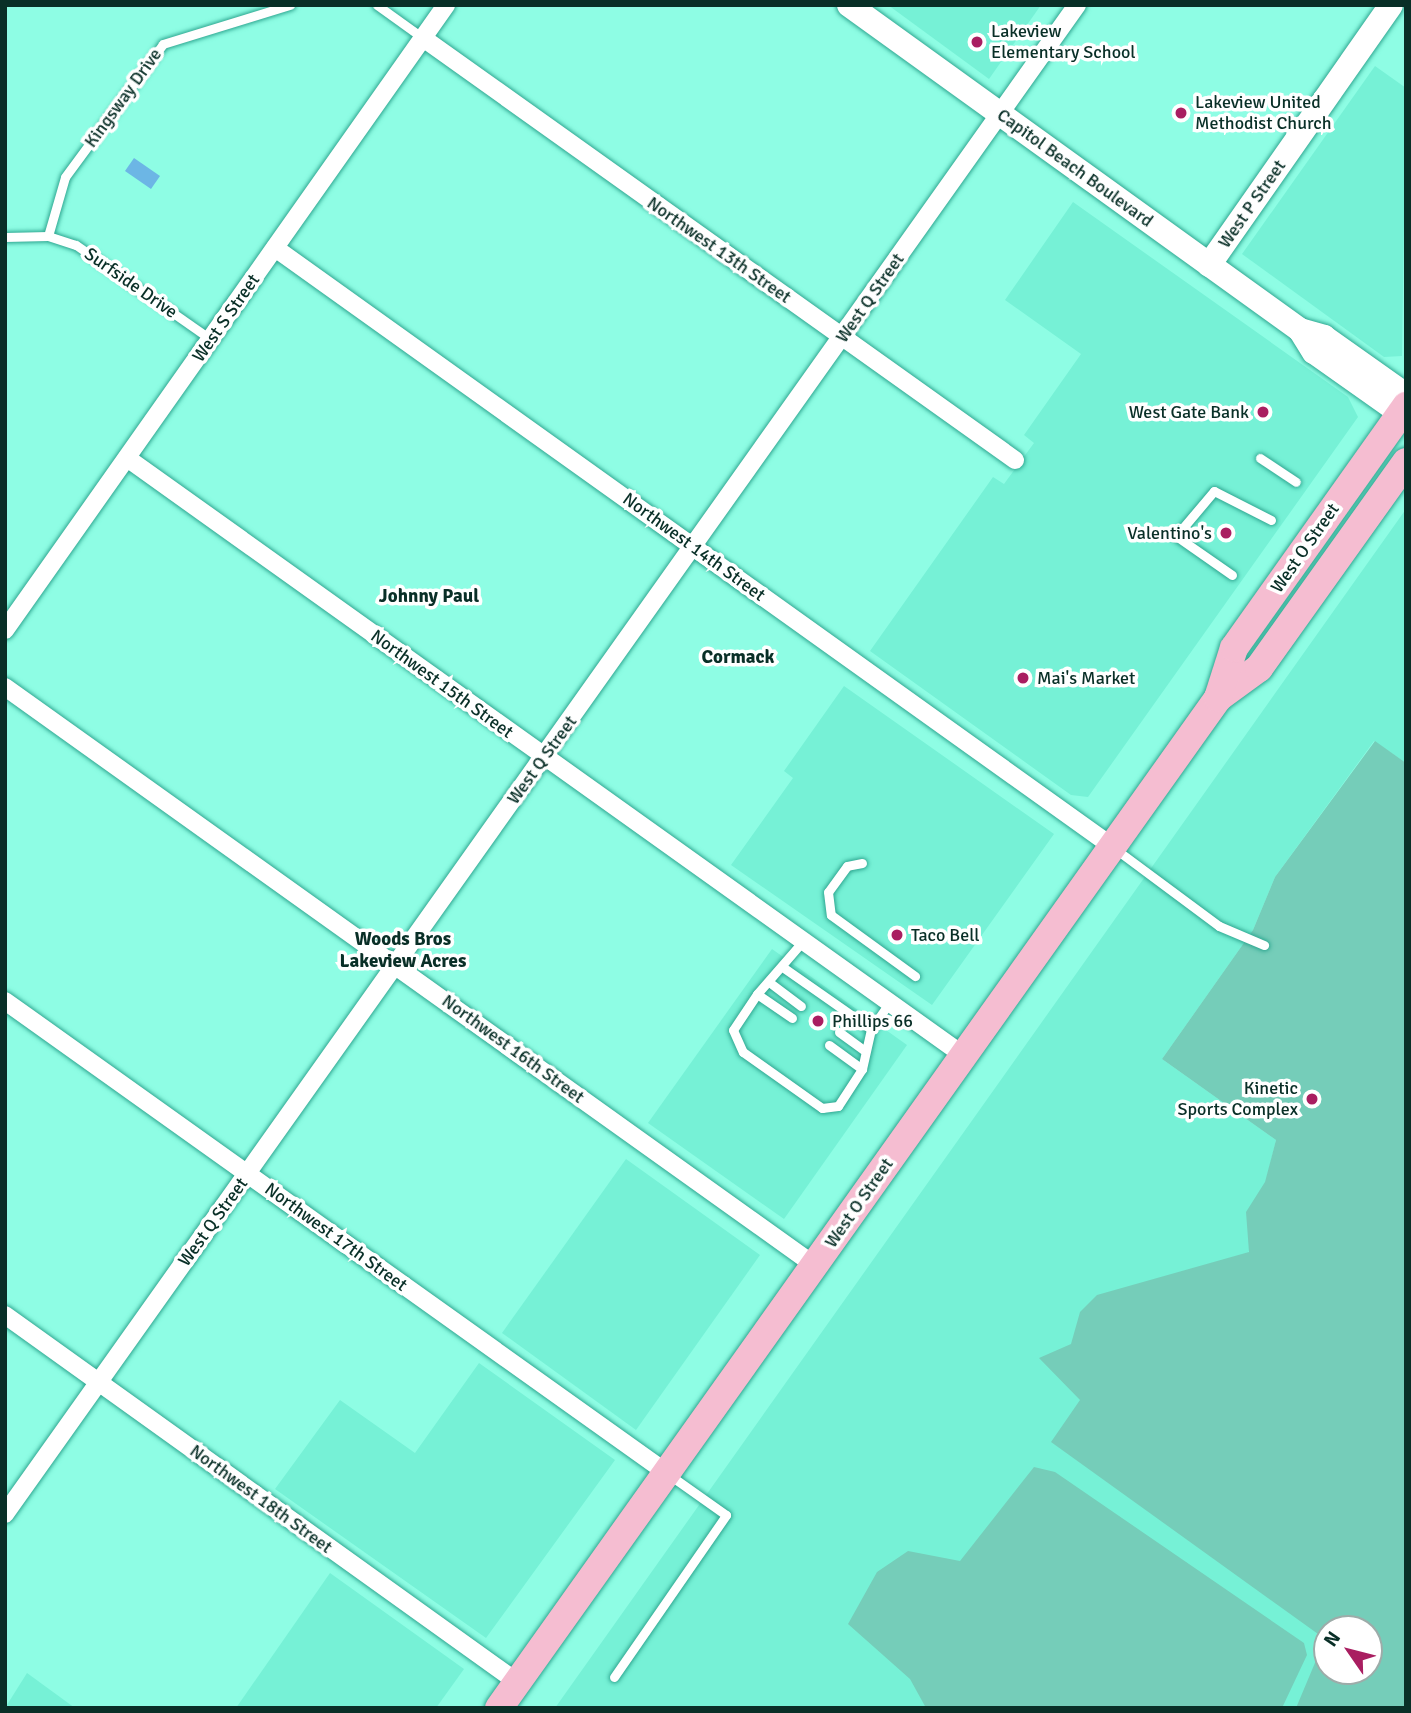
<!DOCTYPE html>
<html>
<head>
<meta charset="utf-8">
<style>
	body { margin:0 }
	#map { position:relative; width:1411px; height:1713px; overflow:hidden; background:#8efde4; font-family:Signika,sans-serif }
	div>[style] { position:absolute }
	.built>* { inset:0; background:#76f1d6 }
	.green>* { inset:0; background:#75cdb9 }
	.water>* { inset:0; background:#6cb6e5 }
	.roads { filter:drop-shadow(0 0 2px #2fa791) drop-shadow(0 0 2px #2fa791) }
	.lane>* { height:9px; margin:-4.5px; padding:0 4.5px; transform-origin:4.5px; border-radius:4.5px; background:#fff }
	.street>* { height:18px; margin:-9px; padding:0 9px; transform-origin:9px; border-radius:9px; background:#fff }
	.secondary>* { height:24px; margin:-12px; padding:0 12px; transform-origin:12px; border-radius:12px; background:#fff }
	.primary>* { height:28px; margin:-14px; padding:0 14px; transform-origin:14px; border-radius:14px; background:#f5bdd1 }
	.dots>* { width:19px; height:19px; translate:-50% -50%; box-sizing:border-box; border:4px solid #fff; border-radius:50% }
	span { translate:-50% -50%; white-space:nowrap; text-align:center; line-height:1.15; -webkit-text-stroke:7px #fff; paint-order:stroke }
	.poi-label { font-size:18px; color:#092f27 }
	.left { translate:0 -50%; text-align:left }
	.right { translate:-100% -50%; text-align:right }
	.street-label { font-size:18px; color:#092f27 }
	.neighbourhood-label { font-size:19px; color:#092f27; font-weight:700 }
	.frame { position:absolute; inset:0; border:7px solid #092f27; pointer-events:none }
	.north { position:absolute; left:1313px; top:1615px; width:70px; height:70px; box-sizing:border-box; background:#fff; border:2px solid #9daca9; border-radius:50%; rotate:305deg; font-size:19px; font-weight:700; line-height:28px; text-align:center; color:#092f27 }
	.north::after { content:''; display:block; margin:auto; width:24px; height:32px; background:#a91e61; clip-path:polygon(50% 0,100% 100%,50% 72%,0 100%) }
</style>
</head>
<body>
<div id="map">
	<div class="built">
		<i style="clip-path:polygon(888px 5px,1041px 5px,989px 79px)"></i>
		<i style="clip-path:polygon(1375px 66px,1406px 88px,1402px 356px,1384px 357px,1242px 254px)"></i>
		<i style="clip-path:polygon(1073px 202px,1348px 397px,1358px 417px,1088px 797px,1071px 795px,870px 651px,993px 477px,1004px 484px,1034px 443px,1024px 435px,1081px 354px,1005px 300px)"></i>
		<i style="clip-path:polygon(evenodd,1406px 509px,1406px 763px,1374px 741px,1275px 877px,1253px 930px,1162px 1059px,1276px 1140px,1244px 1271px,1406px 1471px,1406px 1708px,555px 1708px,1406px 509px,1327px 1629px,1369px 1629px,1369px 1671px,1327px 1671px,1327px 1629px)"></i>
		<i style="clip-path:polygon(844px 686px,1054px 834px,932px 1005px,731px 865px,793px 778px,784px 771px)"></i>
		<i style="clip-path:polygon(772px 949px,907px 1045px,784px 1219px,648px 1123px)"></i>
		<i style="clip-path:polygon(626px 1159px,760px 1255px,636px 1430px,502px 1333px)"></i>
		<i style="clip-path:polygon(479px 1363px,615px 1460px,486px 1638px,275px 1489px,340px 1400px,415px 1453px)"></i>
		<i style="clip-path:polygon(330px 1573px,464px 1669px,436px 1708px,236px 1708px)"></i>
		<i style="clip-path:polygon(27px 1673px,75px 1708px,5px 1708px)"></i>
	</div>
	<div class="green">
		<i style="clip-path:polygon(evenodd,1375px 741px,1406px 763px,1406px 1708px,1296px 1708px,1325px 1639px,1051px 1442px,1080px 1400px,1039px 1358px,1071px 1344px,1080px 1312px,1097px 1295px,1249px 1252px,1246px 1212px,1265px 1182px,1276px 1140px,1162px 1059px,1253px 930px,1275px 877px,1375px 741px,1327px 1629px,1369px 1629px,1369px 1671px,1327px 1671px,1327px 1629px)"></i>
		<i style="clip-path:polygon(1034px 1467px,1055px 1472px,1304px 1643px,1307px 1655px,1282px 1708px,926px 1708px,910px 1679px,848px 1624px,877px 1572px,908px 1551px,960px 1561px)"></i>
	</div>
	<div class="water">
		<i style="clip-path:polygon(134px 158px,160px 176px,151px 189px,125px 171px)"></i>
	</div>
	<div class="roads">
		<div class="lane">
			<i style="left:377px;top:5px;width:57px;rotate:35.7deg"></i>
			<i style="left:48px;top:236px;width:61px;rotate:-73.9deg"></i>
			<i style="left:65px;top:177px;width:165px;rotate:-53.6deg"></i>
			<i style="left:163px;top:44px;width:133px;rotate:-17.1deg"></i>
			<i style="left:5px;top:237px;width:43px;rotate:-1.3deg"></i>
			<i style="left:48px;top:236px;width:29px;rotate:18deg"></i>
			<i style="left:76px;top:245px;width:164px;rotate:35deg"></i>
			<i style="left:1260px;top:458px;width:43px;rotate:33.7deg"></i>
			<i style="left:1232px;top:575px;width:68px;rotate:-145.1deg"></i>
			<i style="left:1176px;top:536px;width:59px;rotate:-49.8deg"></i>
			<i style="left:1214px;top:491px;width:64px;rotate:27deg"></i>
			<i style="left:1114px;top:848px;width:131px;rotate:36.6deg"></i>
			<i style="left:1219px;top:926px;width:49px;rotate:22.9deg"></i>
			<i style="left:862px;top:863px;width:15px;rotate:169deg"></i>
			<i style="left:847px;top:866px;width:32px;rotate:126deg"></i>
			<i style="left:828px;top:892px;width:23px;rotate:83deg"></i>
			<i style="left:831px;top:915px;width:104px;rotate:36deg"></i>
			<i style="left:784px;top:968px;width:106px;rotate:35deg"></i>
			<i style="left:871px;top:1029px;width:32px;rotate:-55deg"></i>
			<i style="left:769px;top:982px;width:40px;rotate:37deg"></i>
			<i style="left:757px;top:994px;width:43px;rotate:123.7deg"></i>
			<i style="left:733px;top:1030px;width:24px;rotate:66deg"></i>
			<i style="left:743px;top:1052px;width:97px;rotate:35.3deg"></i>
			<i style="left:822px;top:1108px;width:16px;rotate:-7deg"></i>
			<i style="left:838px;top:1106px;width:44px;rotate:-57deg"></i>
			<i style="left:792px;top:1018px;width:42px;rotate:-145.6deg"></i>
			<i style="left:757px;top:994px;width:70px;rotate:-49deg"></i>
			<i style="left:839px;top:1032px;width:32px;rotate:36deg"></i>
			<i style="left:829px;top:1045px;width:41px;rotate:36deg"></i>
			<i style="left:862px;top:1069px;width:41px;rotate:-77.3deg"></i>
			<i style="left:614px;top:1677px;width:197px;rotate:-55.3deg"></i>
			<i style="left:726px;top:1515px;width:71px;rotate:-144.7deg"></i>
		</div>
		<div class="street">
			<i style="left:423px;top:38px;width:727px;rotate:35.48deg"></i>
			<i style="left:275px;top:248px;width:1030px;rotate:35.56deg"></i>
			<i style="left:127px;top:458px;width:1027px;rotate:35.53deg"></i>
			<i style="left:5px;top:630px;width:765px;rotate:-54.79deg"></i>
			<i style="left:5px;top:687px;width:994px;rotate:35.54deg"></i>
			<i style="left:5px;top:1001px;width:813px;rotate:35.49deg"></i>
			<i style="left:5px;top:1315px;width:630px;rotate:35.63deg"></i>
			<i style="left:5px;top:1514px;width:1851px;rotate:-54.61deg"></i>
		</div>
		<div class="secondary">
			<i style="left:849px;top:5px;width:556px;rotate:35.78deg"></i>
			<i style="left:1300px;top:330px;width:25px;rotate:16deg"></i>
			<i style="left:1324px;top:337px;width:100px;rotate:35.3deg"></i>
			<i style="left:1209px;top:265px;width:317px;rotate:-55deg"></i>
			<i style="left:1300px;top:330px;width:26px;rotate:58deg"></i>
			<i style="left:1314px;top:352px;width:113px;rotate:35.2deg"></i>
		</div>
		<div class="primary">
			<i style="left:1218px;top:698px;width:51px;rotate:-36.2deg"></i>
			<i style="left:1259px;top:668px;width:253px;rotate:-54.5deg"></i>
			<i style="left:499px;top:1708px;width:1240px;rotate:-54.55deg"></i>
			<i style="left:1218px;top:698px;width:52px;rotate:-72.3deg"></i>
			<i style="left:1234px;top:648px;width:297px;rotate:-54.6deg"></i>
		</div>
	</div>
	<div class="dots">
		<i style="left:977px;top:42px;background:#a91e61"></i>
		<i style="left:1181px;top:113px;background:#a91e61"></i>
		<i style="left:1263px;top:412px;background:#a91e61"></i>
		<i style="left:1226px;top:533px;background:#a91e61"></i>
		<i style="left:1023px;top:678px;background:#a91e61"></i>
		<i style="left:897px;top:935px;background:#a91e61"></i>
		<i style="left:818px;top:1021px;background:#a91e61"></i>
		<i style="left:1312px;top:1099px;background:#a91e61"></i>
	</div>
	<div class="poi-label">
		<span class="left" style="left:991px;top:42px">Lakeview<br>Elementary School</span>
		<span class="left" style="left:1195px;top:113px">Lakeview United<br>Methodist Church</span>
		<span class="right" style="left:1249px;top:412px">West Gate Bank</span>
		<span class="right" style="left:1212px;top:533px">Valentino's</span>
		<span class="left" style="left:1037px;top:678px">Mai's Market</span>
		<span class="left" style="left:911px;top:935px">Taco Bell</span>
		<span class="left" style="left:832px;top:1021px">Phillips 66</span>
		<span class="right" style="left:1298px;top:1099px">Kinetic<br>Sports Complex</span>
	</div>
	<div class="street-label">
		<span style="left:123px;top:98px;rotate:-54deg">Kingsway Drive</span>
		<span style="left:1075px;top:168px;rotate:36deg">Capitol Beach Boulevard</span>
		<span style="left:1252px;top:204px;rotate:-55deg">West P Street</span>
		<span style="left:719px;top:250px;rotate:35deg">Northwest 13th Street</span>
		<span style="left:131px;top:283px;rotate:35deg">Surfside Drive</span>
		<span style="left:870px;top:298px;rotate:-55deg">West Q Street</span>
		<span style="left:226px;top:318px;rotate:-55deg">West S Street</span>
		<span style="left:694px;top:547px;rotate:36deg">Northwest 14th Street</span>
		<span style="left:1305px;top:548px;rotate:-55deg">West O Street</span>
		<span style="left:442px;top:684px;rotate:36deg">Northwest 15th Street</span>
		<span style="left:542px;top:760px;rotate:-54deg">West Q Street</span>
		<span style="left:513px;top:1049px;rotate:36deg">Northwest 16th Street</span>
		<span style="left:859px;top:1203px;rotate:-55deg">West O Street</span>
		<span style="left:213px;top:1222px;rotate:-54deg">West Q Street</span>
		<span style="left:336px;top:1237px;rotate:36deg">Northwest 17th Street</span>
		<span style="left:261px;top:1499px;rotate:36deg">Northwest 18th Street</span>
	</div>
	<div class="neighbourhood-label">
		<span style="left:429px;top:597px">Johnny Paul</span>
		<span style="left:738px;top:658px">Cormack</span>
		<span style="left:403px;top:951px">Woods Bros<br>Lakeview Acres</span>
	</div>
	<div class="frame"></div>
	<div class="north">N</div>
</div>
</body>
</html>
